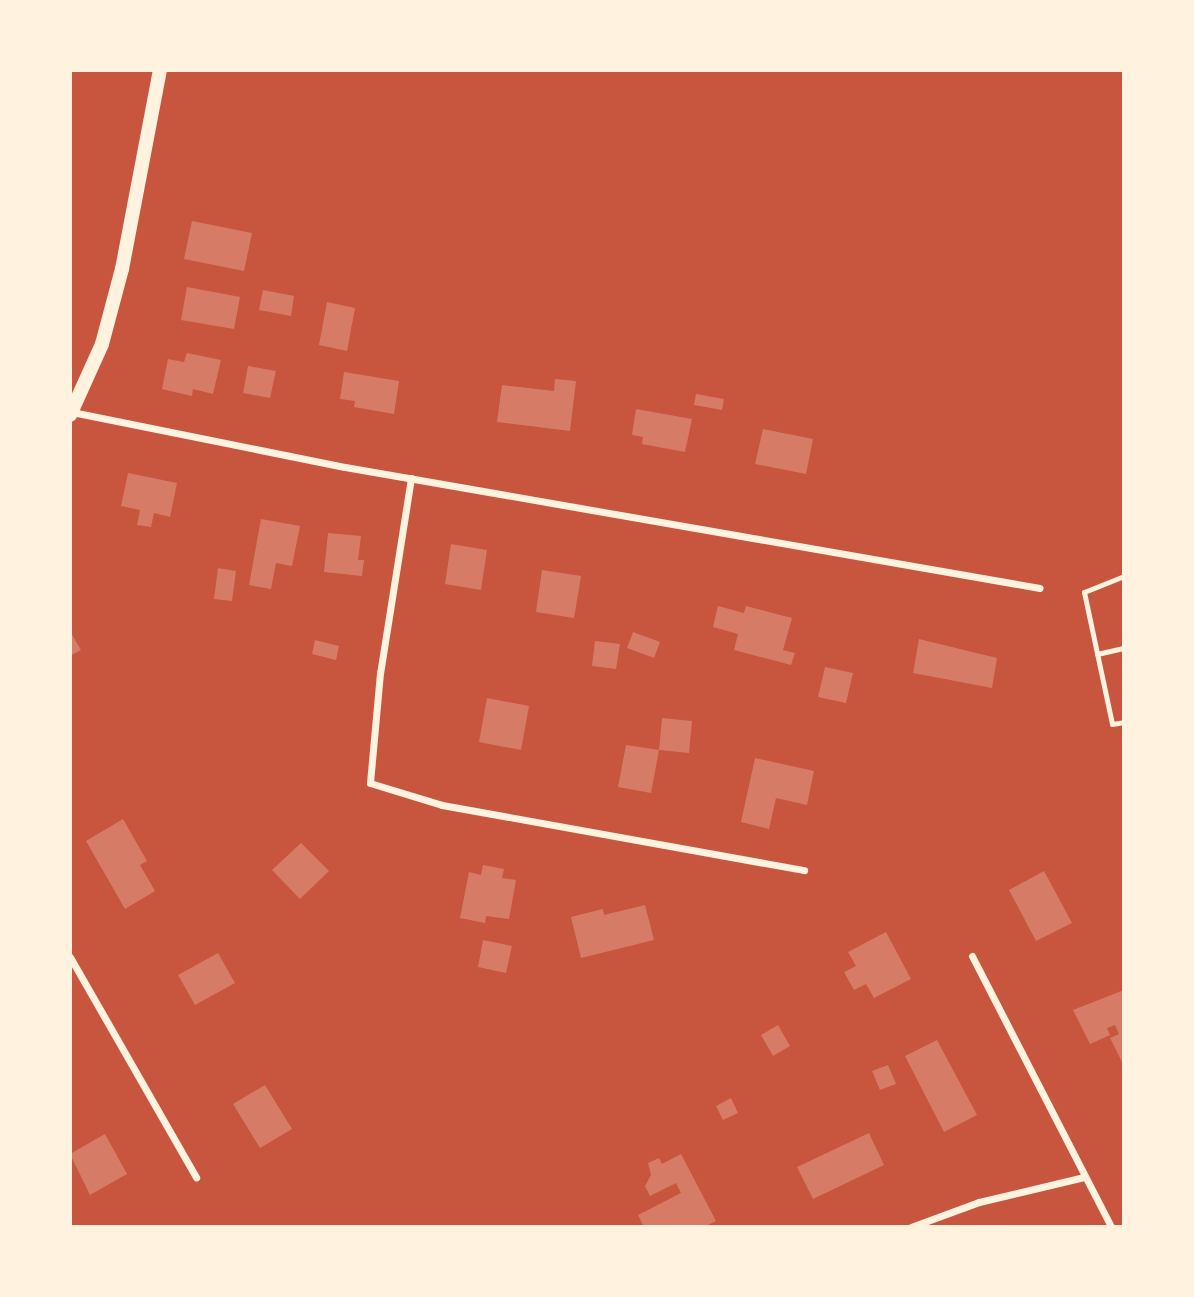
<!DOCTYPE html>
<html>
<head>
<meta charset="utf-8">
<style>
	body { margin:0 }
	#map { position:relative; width:1194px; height:1297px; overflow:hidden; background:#c8553d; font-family:"PT Serif",serif }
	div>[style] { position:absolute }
	.building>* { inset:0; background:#d67c66 }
	.service>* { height:5px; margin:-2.5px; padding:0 2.5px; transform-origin:2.5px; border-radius:2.5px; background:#fff3e0 }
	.minor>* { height:7px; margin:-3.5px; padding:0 3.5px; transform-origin:3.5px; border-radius:3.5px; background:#fff3e0 }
	.secondary>* { height:14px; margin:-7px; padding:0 7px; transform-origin:7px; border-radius:7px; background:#fff3e0 }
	span { translate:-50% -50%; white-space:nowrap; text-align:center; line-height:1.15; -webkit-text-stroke:7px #fff3e0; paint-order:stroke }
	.frame { position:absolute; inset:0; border:72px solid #fff3e0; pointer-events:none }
</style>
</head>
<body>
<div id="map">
	<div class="building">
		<i style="clip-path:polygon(192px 221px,252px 233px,244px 271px,184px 259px)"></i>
		<i style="clip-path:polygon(187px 287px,240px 297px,234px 329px,181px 320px)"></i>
		<i style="clip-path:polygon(263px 290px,294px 296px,291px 316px,259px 310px)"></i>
		<i style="clip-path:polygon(327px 302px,355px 308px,347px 351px,319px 345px)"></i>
		<i style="clip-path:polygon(187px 353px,221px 360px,213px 394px,193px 389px,192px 396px,162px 389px,168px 359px,184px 362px)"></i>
		<i style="clip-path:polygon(248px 366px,276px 371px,270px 398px,243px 393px)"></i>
		<i style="clip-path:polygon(344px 372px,399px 381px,394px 414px,354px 407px,355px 401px,340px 399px)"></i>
		<i style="clip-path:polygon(555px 379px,576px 381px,570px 431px,497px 422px,502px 385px,554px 391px)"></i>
		<i style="clip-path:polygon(696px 394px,724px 399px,722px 410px,694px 405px)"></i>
		<i style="clip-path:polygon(636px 409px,692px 419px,685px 452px,642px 444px,643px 437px,632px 435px)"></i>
		<i style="clip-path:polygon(763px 429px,813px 439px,806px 474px,755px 464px)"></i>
		<i style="clip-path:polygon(128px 473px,177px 483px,170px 517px,154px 513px,151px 527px,137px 525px,140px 510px,121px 506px)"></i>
		<i style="clip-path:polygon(261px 519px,300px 526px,292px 566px,276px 563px,271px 589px,249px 585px)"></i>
		<i style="clip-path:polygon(328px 533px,361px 536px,358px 560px,364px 560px,362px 576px,324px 572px)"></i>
		<i style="clip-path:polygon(451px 544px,487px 550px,481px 590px,445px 584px)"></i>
		<i style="clip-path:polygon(218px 568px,236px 571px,232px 601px,214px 599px)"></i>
		<i style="clip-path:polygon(542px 570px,581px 576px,574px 618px,536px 612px)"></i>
		<i style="clip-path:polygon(718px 606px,744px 613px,746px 606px,792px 618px,783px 650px,795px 653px,791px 665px,734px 650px,738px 634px,713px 627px)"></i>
		<i style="clip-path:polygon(70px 631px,81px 650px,70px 656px)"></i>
		<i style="clip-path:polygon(633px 632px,660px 642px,654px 658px,627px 648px)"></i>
		<i style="clip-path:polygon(919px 639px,997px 658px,992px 688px,913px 673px)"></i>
		<i style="clip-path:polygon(315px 640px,339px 646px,336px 660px,312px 654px)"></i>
		<i style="clip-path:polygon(595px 641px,620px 644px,616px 669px,592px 666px)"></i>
		<i style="clip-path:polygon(825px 667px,853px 673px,846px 703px,818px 697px)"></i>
		<i style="clip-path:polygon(487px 698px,529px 706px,521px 750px,479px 742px)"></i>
		<i style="clip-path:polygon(662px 718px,692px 721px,689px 753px,659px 750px)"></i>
		<i style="clip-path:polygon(626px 745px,659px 750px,651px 793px,618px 787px)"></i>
		<i style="clip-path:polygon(755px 758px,814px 771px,807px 805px,776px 798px,769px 829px,741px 822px)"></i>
		<i style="clip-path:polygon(123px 819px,147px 861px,140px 865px,155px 891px,125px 909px,86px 841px)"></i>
		<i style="clip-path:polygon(301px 843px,329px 871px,300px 899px,272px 870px)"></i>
		<i style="clip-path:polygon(483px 865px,504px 869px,502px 878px,516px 880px,509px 919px,486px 916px,485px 923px,460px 918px,469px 872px,481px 875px)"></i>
		<i style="clip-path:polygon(1044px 871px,1072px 923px,1036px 941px,1009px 890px)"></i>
		<i style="clip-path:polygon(645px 905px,654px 940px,581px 958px,571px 917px,603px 909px,604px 915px)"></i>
		<i style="clip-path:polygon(886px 932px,911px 979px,874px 998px,866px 984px,854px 990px,844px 972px,856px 966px,848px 952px)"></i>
		<i style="clip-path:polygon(483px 940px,512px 946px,506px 973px,478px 967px)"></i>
		<i style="clip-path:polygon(218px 953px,235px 983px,195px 1005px,178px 975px)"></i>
		<i style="clip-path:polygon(1124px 990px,1124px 1061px,1122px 1062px,1110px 1038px,1119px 1034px,1115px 1025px,1107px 1028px,1110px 1035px,1090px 1044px,1073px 1010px)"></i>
		<i style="clip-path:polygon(778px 1025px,790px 1046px,773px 1056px,761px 1035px)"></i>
		<i style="clip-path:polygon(937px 1040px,977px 1115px,944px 1132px,905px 1056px)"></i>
		<i style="clip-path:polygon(888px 1065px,896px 1084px,880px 1090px,872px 1071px)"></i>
		<i style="clip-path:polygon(265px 1085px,292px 1129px,260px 1148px,233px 1104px)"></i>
		<i style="clip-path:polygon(731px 1098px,738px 1113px,723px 1120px,716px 1106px)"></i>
		<i style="clip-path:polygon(869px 1133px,884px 1165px,813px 1199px,797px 1167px)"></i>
		<i style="clip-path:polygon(105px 1134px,127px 1174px,90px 1195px,70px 1154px)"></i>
		<i style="clip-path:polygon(681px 1154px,716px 1221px,704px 1227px,644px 1227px,638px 1215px,681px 1193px,676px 1183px,650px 1196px,645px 1186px,651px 1175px,648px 1163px,659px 1158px,662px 1164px)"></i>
	</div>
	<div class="service">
		<i style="left:1124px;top:218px;width:46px;rotate:90deg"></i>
		<i style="left:1124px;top:576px;width:43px;rotate:158.2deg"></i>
		<i style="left:1084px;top:592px;width:135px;rotate:78deg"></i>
		<i style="left:1112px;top:724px;width:12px;rotate:-9deg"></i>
		<i style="left:1097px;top:654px;width:28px;rotate:-13deg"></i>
	</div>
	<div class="minor">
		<i style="left:72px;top:412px;width:278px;rotate:11.4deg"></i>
		<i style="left:345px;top:467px;width:705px;rotate:9.88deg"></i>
		<i style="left:411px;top:478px;width:197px;rotate:99deg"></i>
		<i style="left:380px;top:673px;width:110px;rotate:95.2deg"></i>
		<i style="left:370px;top:783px;width:75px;rotate:17deg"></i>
		<i style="left:442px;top:805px;width:368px;rotate:10.2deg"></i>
		<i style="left:972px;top:956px;width:305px;rotate:62.8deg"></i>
		<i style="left:70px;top:957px;width:254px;rotate:60.2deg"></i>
		<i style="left:911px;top:1227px;width:72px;rotate:-20.2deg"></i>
		<i style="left:979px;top:1202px;width:108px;rotate:-13.4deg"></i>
	</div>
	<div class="secondary">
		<i style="left:70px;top:415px;width:78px;rotate:-65.7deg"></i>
		<i style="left:102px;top:344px;width:78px;rotate:-75.1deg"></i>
		<i style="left:122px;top:269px;width:203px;rotate:-79.2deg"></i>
	</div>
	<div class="frame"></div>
</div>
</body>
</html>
